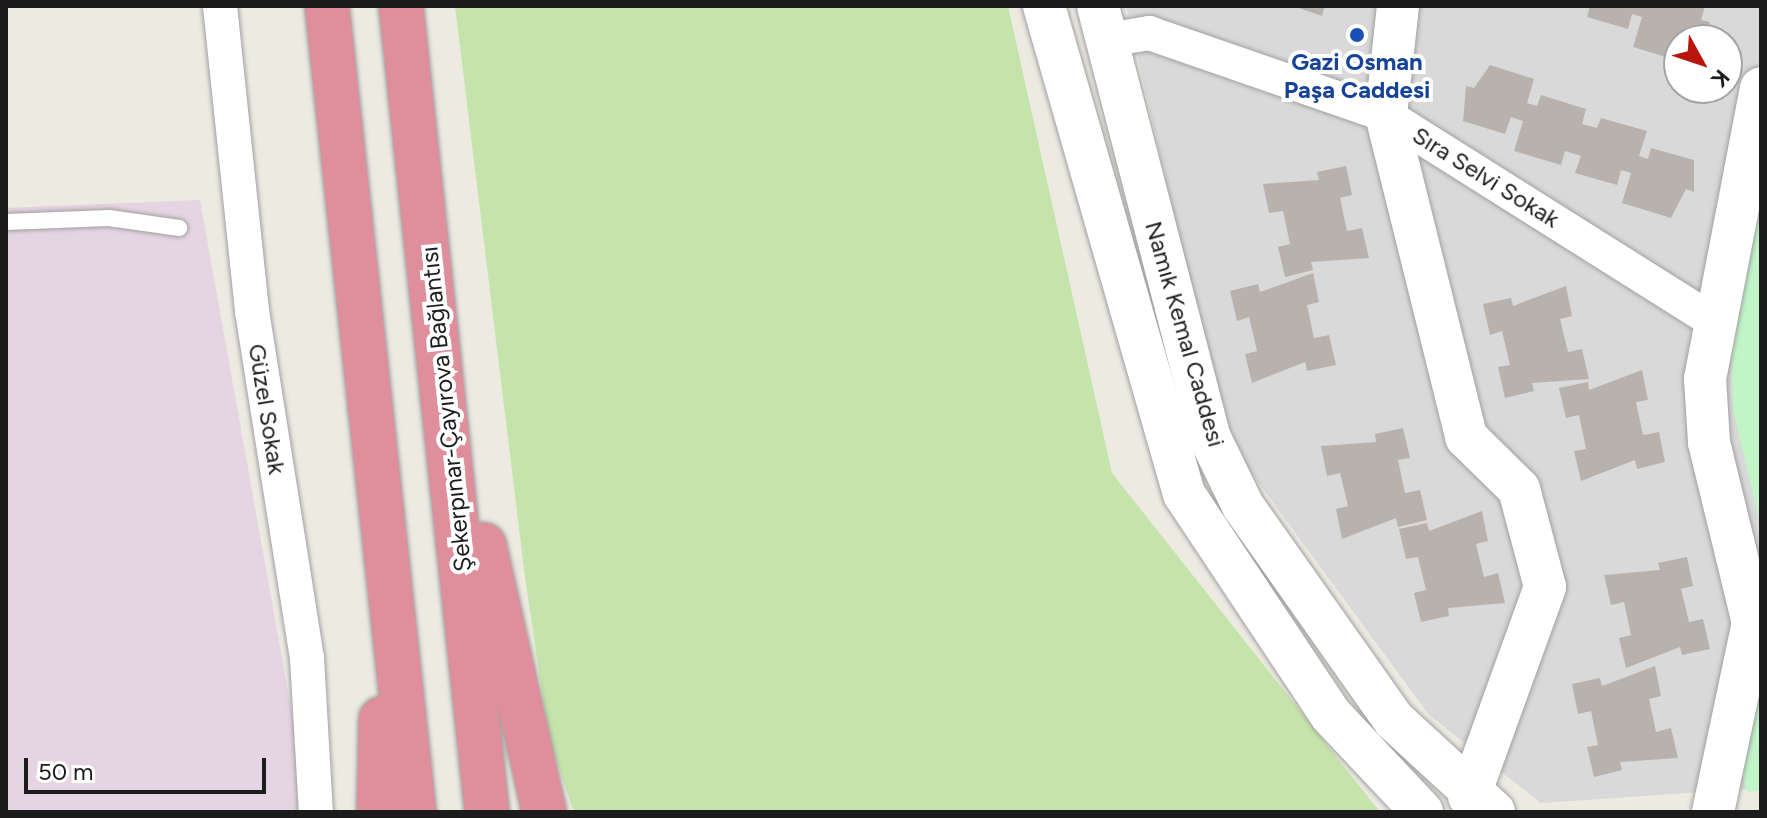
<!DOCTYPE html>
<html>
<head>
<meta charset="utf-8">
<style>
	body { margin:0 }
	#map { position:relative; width:1767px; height:818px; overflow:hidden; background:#edeae2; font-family:Figtree,sans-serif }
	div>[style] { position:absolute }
	.residential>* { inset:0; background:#dad9d9 }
	.industrial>* { inset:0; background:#e5d5e2 }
	.grass>* { inset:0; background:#c5e4ab }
	.park>* { inset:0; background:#c1f5c7 }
	.building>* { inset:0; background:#b9b2ac }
	.roads { filter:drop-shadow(0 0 2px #a0a0a0) drop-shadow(0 0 2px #a0a0a0) }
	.service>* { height:16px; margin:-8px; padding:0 8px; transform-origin:8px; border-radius:8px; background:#fff }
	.minor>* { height:34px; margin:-17px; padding:0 17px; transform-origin:17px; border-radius:17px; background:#fff }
	.tertiary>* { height:42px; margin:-21px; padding:0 21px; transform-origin:21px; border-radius:21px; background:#fff }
	.motorway>* { height:44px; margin:-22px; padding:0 22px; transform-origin:22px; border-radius:22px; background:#df8f9b }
	.dots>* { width:22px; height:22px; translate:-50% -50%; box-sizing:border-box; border:4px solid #fff; border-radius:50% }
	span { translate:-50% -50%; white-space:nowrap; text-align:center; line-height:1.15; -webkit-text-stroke:8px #fff; paint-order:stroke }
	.transit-label { font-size:24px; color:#164399; font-weight:700 }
	.street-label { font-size:24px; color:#1c1c1c }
	.frame { position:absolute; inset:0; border:8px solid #1c1c1c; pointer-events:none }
	.north { position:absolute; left:1663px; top:24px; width:80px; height:80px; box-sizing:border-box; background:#fff; border:2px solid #a4a4a4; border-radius:50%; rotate:130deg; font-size:22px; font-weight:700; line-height:32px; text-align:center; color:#1c1c1c }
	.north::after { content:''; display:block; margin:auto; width:28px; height:36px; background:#ba140e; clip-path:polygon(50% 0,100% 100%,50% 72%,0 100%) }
	.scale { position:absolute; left:24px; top:758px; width:242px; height:36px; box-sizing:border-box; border:4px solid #1c1c1c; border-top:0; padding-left:10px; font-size:24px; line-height:28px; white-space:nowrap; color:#1c1c1c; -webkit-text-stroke:6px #fff; paint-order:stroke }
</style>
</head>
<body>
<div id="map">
	<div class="residential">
		<i style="clip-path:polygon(evenodd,1126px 6px,1761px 6px,1761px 788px,1541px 803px,1429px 715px,1225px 437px,1126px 6px,1679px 40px,1727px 40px,1727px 88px,1679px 88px,1679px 40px)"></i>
	</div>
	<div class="industrial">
		<i style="clip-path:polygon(200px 200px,304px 781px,301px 812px,6px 812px,6px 208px)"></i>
	</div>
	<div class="grass">
		<i style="clip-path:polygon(455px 6px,1008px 6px,1112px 473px,1380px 812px,574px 812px,549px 739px,525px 577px)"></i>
	</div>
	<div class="park">
		<i style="clip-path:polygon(1761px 185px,1761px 527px,1733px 409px,1731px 352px)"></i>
		<i style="clip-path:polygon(1761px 692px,1761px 790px,1747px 792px,1741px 770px)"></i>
	</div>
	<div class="building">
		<i style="clip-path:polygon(1293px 6px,1325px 6px,1322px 16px)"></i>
		<i style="clip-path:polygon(1590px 6px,1705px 6px,1701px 20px,1710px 22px,1706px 36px,1679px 40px,1679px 61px,1633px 47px,1642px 17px,1632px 14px,1628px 29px,1587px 17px)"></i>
		<i style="clip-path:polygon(1490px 65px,1534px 79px,1527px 103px,1537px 106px,1541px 95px,1586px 109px,1582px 124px,1597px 128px,1601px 118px,1647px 131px,1639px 156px,1648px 159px,1651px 148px,1694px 160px,1694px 192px,1686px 189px,1671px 218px,1622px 203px,1631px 173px,1621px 170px,1617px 185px,1575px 173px,1581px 156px,1565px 151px,1561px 165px,1514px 151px,1523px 121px,1511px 117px,1505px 134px,1463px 121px,1466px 86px,1474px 88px)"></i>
		<i style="clip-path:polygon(1346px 166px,1352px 195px,1340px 198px,1347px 231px,1362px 228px,1369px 258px,1311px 262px,1313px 270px,1285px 277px,1278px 247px,1290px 244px,1283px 211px,1269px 213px,1263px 184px,1319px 180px,1317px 172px)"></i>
		<i style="clip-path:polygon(1313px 273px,1319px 302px,1307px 305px,1314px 338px,1329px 335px,1336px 365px,1307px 371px,1305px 362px,1252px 383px,1245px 354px,1257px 351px,1249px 317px,1237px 321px,1230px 291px,1258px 284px,1260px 292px)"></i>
		<i style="clip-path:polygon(1566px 286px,1572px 316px,1560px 319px,1568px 352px,1582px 349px,1589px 379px,1532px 383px,1534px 391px,1505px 398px,1498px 367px,1510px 365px,1502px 331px,1490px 335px,1483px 304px,1511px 298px,1513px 306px)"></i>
		<i style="clip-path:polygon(1642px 370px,1648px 400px,1636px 402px,1643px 435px,1659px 432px,1665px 462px,1637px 469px,1635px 460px,1581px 481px,1574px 451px,1586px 449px,1579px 415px,1566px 418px,1559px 388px,1588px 382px,1589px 390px)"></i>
		<i style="clip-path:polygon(1403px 428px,1410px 458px,1398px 460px,1405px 493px,1420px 490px,1427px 520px,1398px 527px,1396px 518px,1342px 539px,1336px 509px,1348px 506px,1340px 473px,1327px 476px,1321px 446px,1376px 442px,1375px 434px)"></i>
		<i style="clip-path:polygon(1482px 511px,1488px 541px,1476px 544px,1484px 577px,1498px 573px,1505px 603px,1448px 608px,1449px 616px,1421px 622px,1414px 593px,1426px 590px,1418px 557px,1406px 559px,1399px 529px,1427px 523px,1429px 531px)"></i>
		<i style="clip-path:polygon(1687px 557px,1693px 586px,1681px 589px,1689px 622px,1703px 619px,1710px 649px,1682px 655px,1680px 647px,1626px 668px,1619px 638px,1631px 635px,1624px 602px,1611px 605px,1604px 575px,1660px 570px,1658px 563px)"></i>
		<i style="clip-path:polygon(1655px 666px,1661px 696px,1649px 699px,1656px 732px,1671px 728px,1678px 758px,1620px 762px,1622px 770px,1594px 777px,1587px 747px,1598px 745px,1591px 711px,1578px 714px,1572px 684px,1600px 678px,1602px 686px)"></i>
	</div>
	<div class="roads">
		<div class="service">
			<i style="left:6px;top:222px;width:103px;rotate:-2.2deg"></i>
			<i style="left:109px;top:218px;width:71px;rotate:8.1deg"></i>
		</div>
		<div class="minor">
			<i style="left:220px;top:6px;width:307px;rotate:84deg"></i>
			<i style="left:252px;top:311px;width:351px;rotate:81deg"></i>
			<i style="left:307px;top:658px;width:154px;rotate:86.7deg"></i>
			<i style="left:1107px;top:40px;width:43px;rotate:-9.5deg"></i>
			<i style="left:1149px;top:33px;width:251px;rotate:19.1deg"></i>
			<i style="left:1386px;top:115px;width:385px;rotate:32.2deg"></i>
		</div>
		<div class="tertiary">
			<i style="left:1044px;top:6px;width:508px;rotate:73.99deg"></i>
			<i style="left:1184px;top:494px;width:265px;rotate:56.4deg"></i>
			<i style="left:1331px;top:715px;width:133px;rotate:46.8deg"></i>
			<i style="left:1098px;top:6px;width:446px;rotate:75.5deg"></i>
			<i style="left:1210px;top:438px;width:76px;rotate:64.1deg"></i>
			<i style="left:1243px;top:506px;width:262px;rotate:54.8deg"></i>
			<i style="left:1394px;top:720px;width:136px;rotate:42.6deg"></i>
			<i style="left:1398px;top:6px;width:110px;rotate:96.3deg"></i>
			<i style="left:1386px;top:115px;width:332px;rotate:76deg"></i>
			<i style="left:1466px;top:437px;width:74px;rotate:44.5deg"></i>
			<i style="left:1519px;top:489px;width:101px;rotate:75.1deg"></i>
			<i style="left:1545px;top:587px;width:223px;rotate:109.9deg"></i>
			<i style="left:1713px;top:812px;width:193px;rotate:-78.1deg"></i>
			<i style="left:1753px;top:623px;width:186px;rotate:-103.7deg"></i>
			<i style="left:1709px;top:442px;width:63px;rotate:-93.6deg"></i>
			<i style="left:1705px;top:379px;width:296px;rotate:-79.1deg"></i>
		</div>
		<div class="motorway">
			<i style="left:327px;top:6px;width:811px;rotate:83.84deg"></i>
			<i style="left:401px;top:6px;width:811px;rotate:83.91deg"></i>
			<i style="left:484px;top:545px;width:274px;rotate:77.3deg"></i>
			<i style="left:379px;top:812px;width:93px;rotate:-88.8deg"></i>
		</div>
	</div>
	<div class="dots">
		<i style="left:1357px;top:35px;background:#1a4fb4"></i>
	</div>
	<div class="transit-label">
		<span style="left:1357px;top:76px">Gazi Osman<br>Paşa Caddesi</span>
	</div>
	<div class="street-label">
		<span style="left:1486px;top:177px;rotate:32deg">Sıra Selvi Sokak</span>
		<span style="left:1185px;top:334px;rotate:74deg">Namık Kemal Caddesi</span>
		<span style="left:267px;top:409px;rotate:81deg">Güzel Sokak</span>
		<span style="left:446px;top:409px;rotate:-96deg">Şekerpınar-Çayırova Bağlantısı</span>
	</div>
	<div class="frame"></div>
	<div class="north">K</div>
	<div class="scale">50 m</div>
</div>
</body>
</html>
